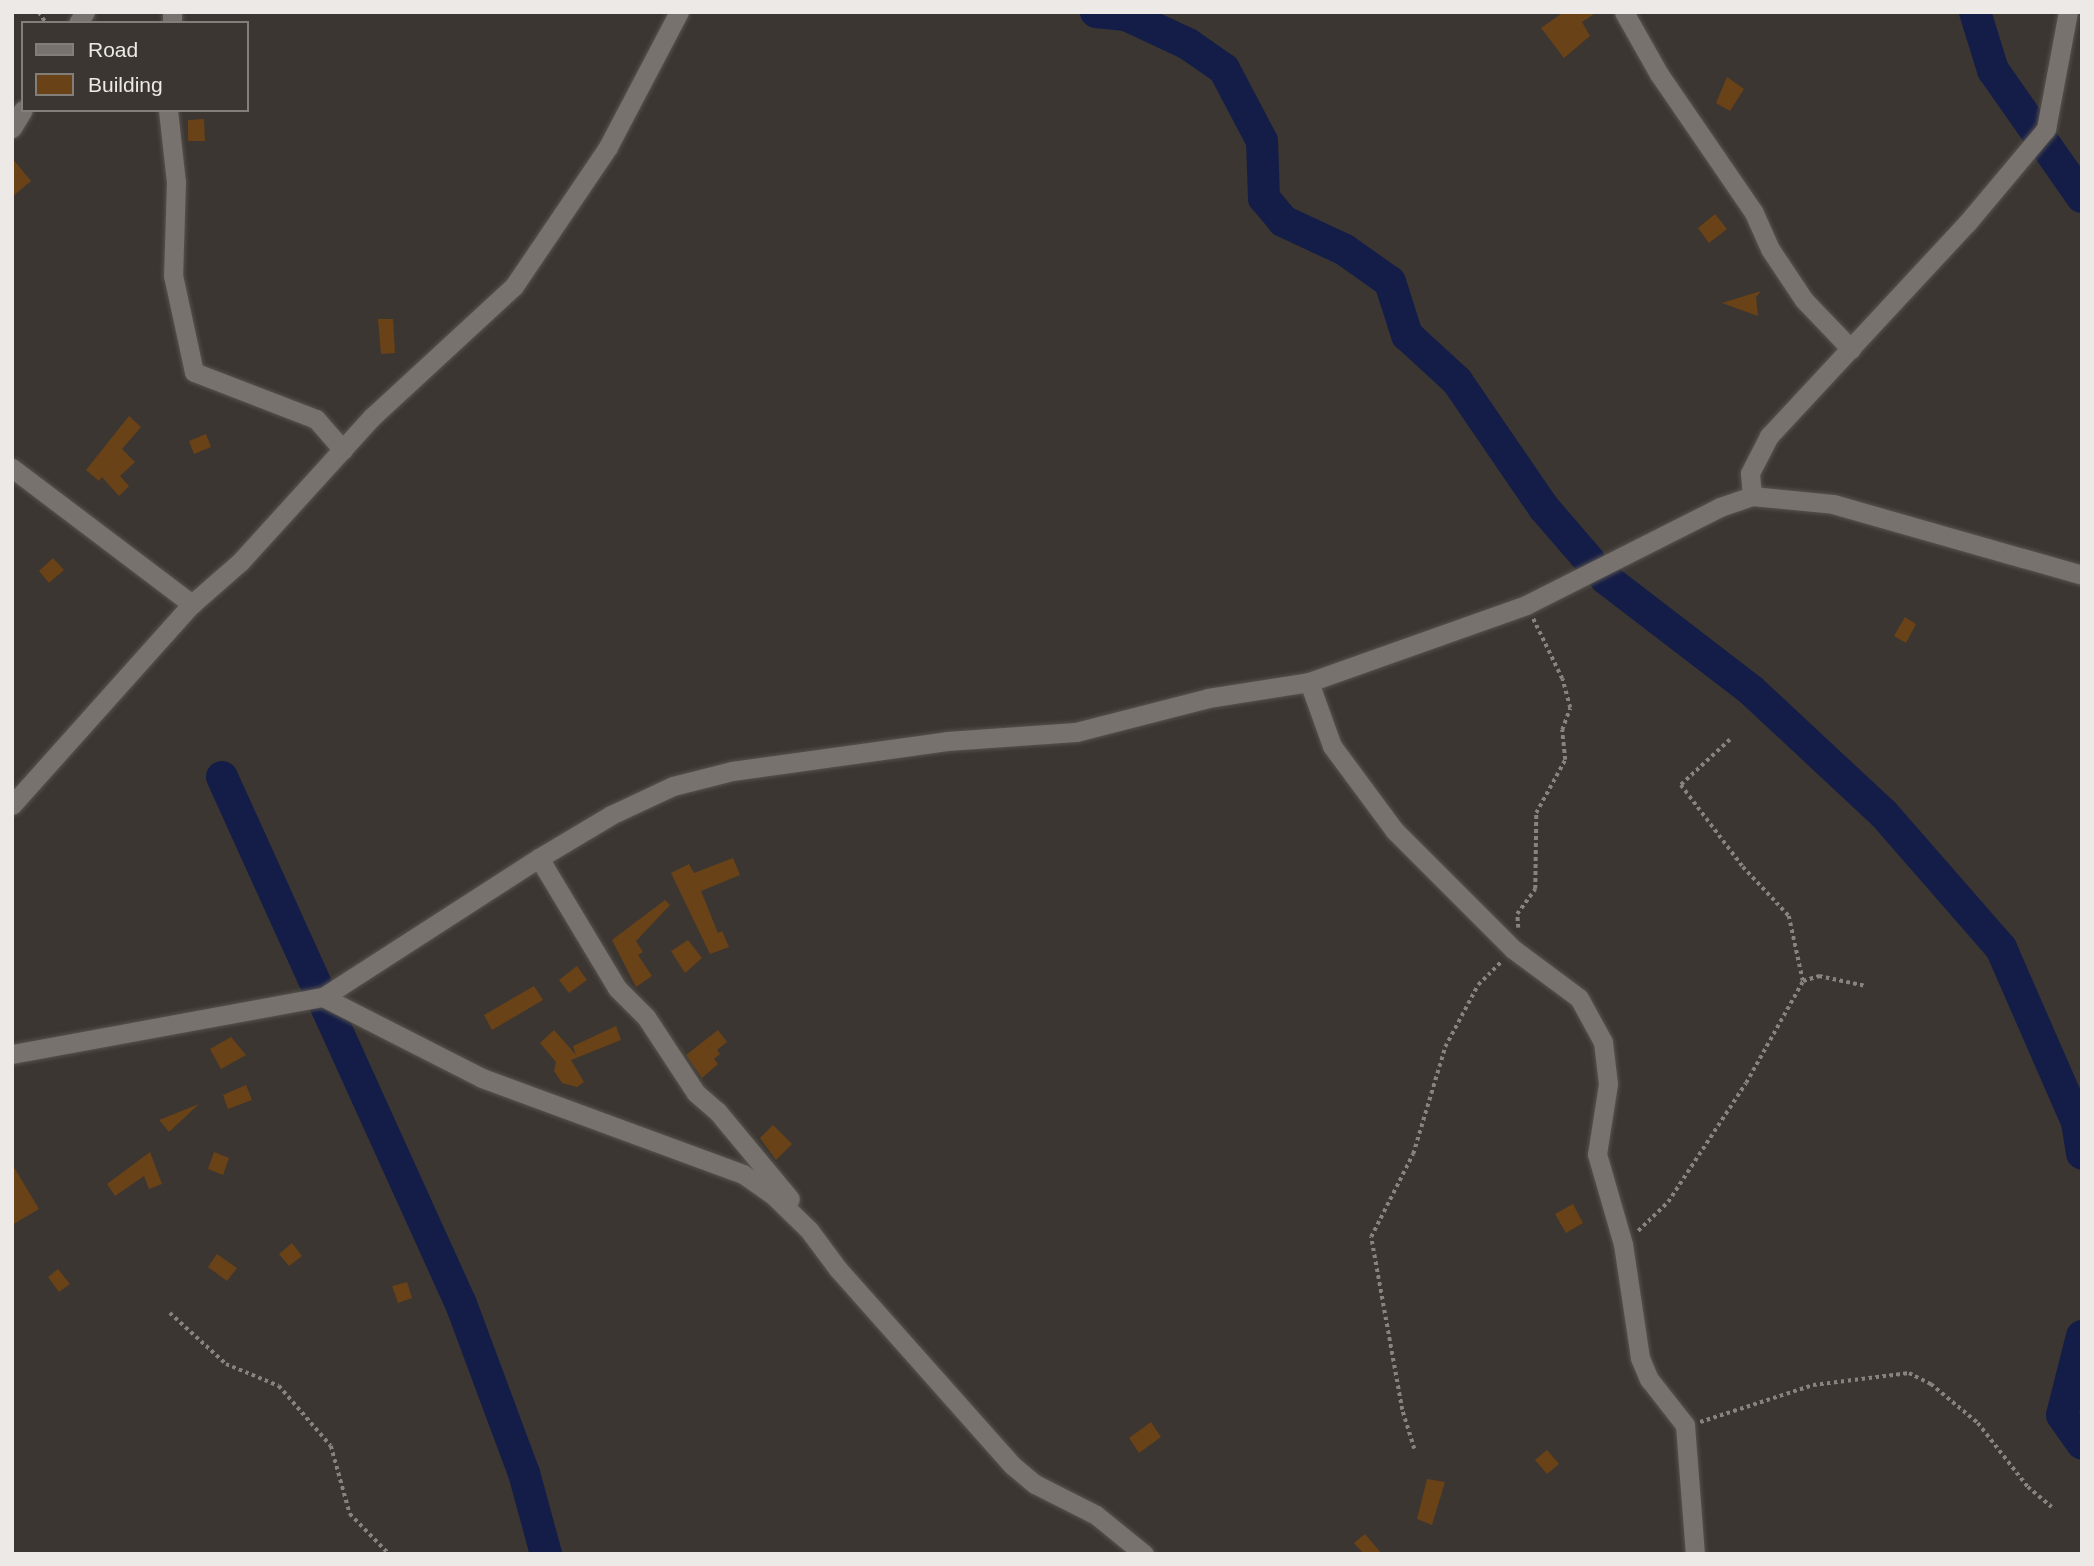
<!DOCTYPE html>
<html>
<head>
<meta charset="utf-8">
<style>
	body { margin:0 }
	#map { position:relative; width:2094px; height:1566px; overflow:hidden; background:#3b3631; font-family:Helvetica,sans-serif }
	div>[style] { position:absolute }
	.river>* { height:32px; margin:-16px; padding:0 16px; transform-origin:16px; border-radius:16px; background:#141d47 }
	.building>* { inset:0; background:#6a4217 }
	.path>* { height:3.5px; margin-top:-1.75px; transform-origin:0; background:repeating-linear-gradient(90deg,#87837f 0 3.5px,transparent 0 7px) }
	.roads { filter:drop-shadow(0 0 2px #57524e) drop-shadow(0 0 2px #57524e) }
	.minor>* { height:19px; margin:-9.5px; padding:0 9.5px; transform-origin:9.5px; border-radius:9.5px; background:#77726d }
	span { translate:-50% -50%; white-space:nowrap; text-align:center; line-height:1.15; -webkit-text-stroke:5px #3b3631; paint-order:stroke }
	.frame { position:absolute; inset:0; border:14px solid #ece9e6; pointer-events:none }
	.legend { position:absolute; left:21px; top:21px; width:228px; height:91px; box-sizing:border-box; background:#3b3631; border:2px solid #827e79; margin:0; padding:9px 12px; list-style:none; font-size:21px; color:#ece9e6 }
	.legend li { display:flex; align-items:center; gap:14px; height:35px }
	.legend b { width:35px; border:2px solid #827e79 }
</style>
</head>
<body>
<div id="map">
	<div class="river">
		<i style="left:1096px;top:12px;width:30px;rotate:6deg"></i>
		<i style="left:1126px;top:15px;width:68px;rotate:25.1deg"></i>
		<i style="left:1188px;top:44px;width:44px;rotate:34.8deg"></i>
		<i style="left:1224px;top:69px;width:81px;rotate:62.2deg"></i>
		<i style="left:1262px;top:141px;width:57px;rotate:88deg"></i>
		<i style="left:1264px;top:198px;width:30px;rotate:50deg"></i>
		<i style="left:1283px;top:221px;width:68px;rotate:25.1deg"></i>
		<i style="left:1345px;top:250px;width:55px;rotate:35.4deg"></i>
		<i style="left:1390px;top:282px;width:56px;rotate:72.2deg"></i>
		<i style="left:1407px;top:335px;width:68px;rotate:42.6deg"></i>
		<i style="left:1457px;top:381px;width:154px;rotate:55.6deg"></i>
		<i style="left:1544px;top:508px;width:69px;rotate:49.1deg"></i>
		<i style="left:1975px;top:12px;width:61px;rotate:72.8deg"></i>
		<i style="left:1993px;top:70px;width:155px;rotate:55deg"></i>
		<i style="left:1605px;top:578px;width:185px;rotate:37.5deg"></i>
		<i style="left:1752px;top:691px;width:180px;rotate:43deg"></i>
		<i style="left:1884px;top:814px;width:178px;rotate:48.9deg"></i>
		<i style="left:2001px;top:948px;width:190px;rotate:66.4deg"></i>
		<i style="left:222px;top:777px;width:579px;rotate:65.61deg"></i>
		<i style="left:461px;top:1304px;width:180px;rotate:69.6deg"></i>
		<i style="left:524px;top:1473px;width:84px;rotate:74.8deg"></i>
		<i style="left:2082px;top:1110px;width:13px;rotate:113deg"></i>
		<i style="left:2077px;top:1122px;width:32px;rotate:81deg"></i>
		<i style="left:2082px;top:1336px;width:81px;rotate:104.2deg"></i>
		<i style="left:2062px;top:1415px;width:35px;rotate:55deg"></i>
	</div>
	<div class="building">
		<i style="clip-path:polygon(1564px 12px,1597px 12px,1582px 22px,1590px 36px,1564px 58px,1541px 28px)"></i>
		<i style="clip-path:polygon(1727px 77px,1744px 89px,1730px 111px,1716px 103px)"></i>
		<i style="clip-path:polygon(204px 119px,205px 141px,188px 141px,188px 120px)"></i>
		<i style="clip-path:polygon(12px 158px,31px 181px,12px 197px)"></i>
		<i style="clip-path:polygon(1715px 214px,1727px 229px,1709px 243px,1698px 228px)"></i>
		<i style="clip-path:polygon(1761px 291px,1756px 297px,1758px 316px,1722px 303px)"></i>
		<i style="clip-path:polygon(378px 319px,393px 319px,395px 353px,381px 354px)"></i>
		<i style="clip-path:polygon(129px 416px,141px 427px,122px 449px,135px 462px,120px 476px,129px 486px,119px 496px,102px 477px,99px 481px,86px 470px)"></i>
		<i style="clip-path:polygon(206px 434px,211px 447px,194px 454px,189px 441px)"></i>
		<i style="clip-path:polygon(53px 558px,64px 570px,49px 583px,39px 571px)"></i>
		<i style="clip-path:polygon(1905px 617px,1916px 624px,1906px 643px,1894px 636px)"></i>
		<i style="clip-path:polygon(733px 858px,740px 875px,701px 891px,718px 933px,722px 931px,729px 947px,710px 954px,671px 873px,689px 864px,694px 873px)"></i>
		<i style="clip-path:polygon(665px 900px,670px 905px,636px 941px,643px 952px,638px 955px,652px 976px,636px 987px,612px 940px)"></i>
		<i style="clip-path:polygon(688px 940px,702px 958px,685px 973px,671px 951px)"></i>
		<i style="clip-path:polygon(577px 966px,587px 980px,569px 993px,559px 980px)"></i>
		<i style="clip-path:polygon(534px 986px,543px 1000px,492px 1030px,484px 1015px)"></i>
		<i style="clip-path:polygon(616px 1026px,621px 1040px,571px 1060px,584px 1082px,577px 1087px,562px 1083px,554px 1071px,556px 1062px,540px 1043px,554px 1030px,576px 1055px,573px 1046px)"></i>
		<i style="clip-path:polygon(718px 1030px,727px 1042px,717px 1050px,720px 1054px,714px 1059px,718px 1064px,702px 1078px,686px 1055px)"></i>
		<i style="clip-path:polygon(231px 1037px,246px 1055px,221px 1069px,210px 1049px)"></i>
		<i style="clip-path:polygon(246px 1085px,252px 1100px,228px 1109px,223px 1095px)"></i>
		<i style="clip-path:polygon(199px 1104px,169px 1132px,159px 1120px)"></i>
		<i style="clip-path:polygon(773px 1125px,792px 1144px,776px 1160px,760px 1138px)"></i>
		<i style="clip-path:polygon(150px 1152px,162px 1184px,149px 1189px,144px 1176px,115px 1196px,107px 1184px)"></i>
		<i style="clip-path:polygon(214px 1152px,229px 1158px,223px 1175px,208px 1169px)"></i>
		<i style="clip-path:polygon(12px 1164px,39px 1209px,12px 1225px)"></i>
		<i style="clip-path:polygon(1573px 1204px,1583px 1223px,1566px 1233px,1555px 1214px)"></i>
		<i style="clip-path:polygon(292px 1243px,302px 1256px,289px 1266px,279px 1254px)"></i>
		<i style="clip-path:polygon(217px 1254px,237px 1268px,227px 1281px,208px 1267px)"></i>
		<i style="clip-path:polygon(58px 1269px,70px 1284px,59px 1292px,48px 1277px)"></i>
		<i style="clip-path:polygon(407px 1282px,412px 1298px,398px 1303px,392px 1286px)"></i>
		<i style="clip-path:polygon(1151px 1422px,1161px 1437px,1139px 1453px,1129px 1438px)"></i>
		<i style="clip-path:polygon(1547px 1450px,1559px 1464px,1547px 1474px,1535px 1460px)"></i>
		<i style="clip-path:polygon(1427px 1479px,1445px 1482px,1432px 1525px,1417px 1519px)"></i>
		<i style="clip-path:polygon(1365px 1534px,1382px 1554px,1364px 1554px,1354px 1543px)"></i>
	</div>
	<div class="path">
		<i style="left:39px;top:12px;width:13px;rotate:58deg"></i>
		<i style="left:1730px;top:740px;width:67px;rotate:137.4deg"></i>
		<i style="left:1681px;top:785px;width:103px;rotate:52.9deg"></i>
		<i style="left:1743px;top:867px;width:67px;rotate:46.8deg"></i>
		<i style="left:1789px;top:916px;width:66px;rotate:77.8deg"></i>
		<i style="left:1518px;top:928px;width:14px;rotate:-94deg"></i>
		<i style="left:1517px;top:914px;width:31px;rotate:-54deg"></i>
		<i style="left:1535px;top:889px;width:76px;rotate:-89.2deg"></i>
		<i style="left:1536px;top:813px;width:60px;rotate:-61.3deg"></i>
		<i style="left:1565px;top:760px;width:30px;rotate:-96deg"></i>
		<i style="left:1562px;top:730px;width:23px;rotate:-70deg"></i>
		<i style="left:1570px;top:708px;width:30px;rotate:-105deg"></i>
		<i style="left:1562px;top:679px;width:67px;rotate:-115.8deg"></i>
		<i style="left:1638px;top:1231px;width:42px;rotate:-44deg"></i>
		<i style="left:1668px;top:1202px;width:142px;rotate:-56.8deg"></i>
		<i style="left:1746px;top:1083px;width:117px;rotate:-60.8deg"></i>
		<i style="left:1803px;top:981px;width:17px;rotate:-17deg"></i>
		<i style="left:1819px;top:976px;width:48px;rotate:12deg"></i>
		<i style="left:170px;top:1313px;width:76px;rotate:42.3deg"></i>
		<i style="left:226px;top:1364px;width:57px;rotate:22.5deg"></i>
		<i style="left:279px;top:1386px;width:79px;rotate:49.1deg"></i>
		<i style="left:331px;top:1446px;width:71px;rotate:74.4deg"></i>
		<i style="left:350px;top:1514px;width:56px;rotate:45.7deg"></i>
		<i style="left:1700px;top:1422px;width:119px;rotate:-18.1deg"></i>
		<i style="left:1813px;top:1385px;width:97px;rotate:-7.1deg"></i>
		<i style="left:1909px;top:1373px;width:25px;rotate:27deg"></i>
		<i style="left:1931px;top:1384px;width:61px;rotate:39.7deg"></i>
		<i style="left:1978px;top:1423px;width:81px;rotate:52deg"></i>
		<i style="left:2028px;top:1487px;width:31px;rotate:40deg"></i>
		<i style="left:1414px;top:1449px;width:41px;rotate:-107.1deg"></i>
		<i style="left:1402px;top:1410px;width:176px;rotate:-100.2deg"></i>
		<i style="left:1371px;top:1237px;width:93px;rotate:-63.2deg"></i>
		<i style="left:1413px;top:1154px;width:112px;rotate:-73.3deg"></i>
		<i style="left:1445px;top:1047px;width:70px;rotate:-62deg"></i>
		<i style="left:1478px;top:985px;width:34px;rotate:-45deg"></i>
	</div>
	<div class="roads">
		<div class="minor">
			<i style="left:1624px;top:12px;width:71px;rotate:60.6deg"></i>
			<i style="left:1659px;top:74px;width:168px;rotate:55.6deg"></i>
			<i style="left:1754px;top:213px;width:39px;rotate:66deg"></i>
			<i style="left:1770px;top:249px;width:61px;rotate:56.3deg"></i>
			<i style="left:1804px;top:300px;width:68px;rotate:46.2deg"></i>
			<i style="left:78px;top:23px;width:13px;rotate:-58deg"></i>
			<i style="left:172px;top:23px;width:11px;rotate:-90deg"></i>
			<i style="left:168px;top:110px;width:72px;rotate:83.7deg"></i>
			<i style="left:176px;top:182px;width:93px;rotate:91.8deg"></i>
			<i style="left:173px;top:275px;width:99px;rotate:77.8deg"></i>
			<i style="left:194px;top:372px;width:131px;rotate:21.1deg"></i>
			<i style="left:316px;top:419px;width:41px;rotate:48.9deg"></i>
			<i style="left:12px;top:128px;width:21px;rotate:-59deg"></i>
			<i style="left:12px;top:468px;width:226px;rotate:37.1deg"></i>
			<i style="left:1752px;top:496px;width:23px;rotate:-95deg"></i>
			<i style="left:1750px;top:473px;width:42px;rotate:-62.8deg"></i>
			<i style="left:1769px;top:436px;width:291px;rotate:-47.1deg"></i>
			<i style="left:1967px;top:223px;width:123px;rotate:-50deg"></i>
			<i style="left:2046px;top:129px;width:119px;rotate:-79.4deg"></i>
			<i style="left:1309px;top:682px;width:68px;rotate:70.2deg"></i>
			<i style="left:1332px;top:746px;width:106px;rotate:53.5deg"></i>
			<i style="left:1395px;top:831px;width:167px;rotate:45deg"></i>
			<i style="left:1513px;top:949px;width:82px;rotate:36.6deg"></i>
			<i style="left:1579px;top:998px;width:50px;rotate:61.4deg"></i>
			<i style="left:1603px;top:1042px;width:42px;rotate:83.2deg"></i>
			<i style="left:1608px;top:1084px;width:71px;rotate:98.9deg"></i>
			<i style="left:1597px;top:1154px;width:94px;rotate:73.9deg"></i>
			<i style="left:1623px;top:1244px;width:115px;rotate:81.5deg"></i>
			<i style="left:1640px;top:1358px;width:23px;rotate:67deg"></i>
			<i style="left:1649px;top:1379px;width:58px;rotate:52deg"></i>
			<i style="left:1685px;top:1425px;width:129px;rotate:85.6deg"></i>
			<i style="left:12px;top:805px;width:270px;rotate:-48.2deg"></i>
			<i style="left:192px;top:604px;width:64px;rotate:-41.2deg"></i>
			<i style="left:240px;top:562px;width:196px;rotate:-47.7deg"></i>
			<i style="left:372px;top:417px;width:193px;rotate:-42.7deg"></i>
			<i style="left:514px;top:286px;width:168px;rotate:-55.9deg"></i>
			<i style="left:608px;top:147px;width:153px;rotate:-62.3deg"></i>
			<i style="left:539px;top:858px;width:152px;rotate:59deg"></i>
			<i style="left:617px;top:988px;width:41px;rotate:45deg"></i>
			<i style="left:646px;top:1017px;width:91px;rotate:56.7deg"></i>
			<i style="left:696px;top:1093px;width:28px;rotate:41deg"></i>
			<i style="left:717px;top:1111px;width:114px;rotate:50.3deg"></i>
			<i style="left:323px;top:997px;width:178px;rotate:27deg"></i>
			<i style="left:482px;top:1078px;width:278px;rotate:20.2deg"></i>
			<i style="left:743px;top:1174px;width:37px;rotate:35deg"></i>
			<i style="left:773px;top:1195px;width:50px;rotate:44.2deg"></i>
			<i style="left:809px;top:1230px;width:49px;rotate:53.4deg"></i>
			<i style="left:838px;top:1269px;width:262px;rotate:48.4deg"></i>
			<i style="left:1012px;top:1465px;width:30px;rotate:40deg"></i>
			<i style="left:1035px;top:1484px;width:68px;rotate:26.9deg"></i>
			<i style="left:1096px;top:1515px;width:62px;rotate:39.1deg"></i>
			<i style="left:12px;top:1054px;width:316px;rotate:-10.4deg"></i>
			<i style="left:323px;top:997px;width:257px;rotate:-32.8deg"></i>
			<i style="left:539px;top:858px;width:84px;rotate:-30.8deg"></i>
			<i style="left:611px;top:815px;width:68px;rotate:-25.1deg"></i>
			<i style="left:673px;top:786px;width:61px;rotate:-14.3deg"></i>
			<i style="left:732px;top:771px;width:217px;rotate:-7.9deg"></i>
			<i style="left:947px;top:741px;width:129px;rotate:-4deg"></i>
			<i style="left:1076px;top:732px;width:136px;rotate:-14.4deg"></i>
			<i style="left:1208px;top:698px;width:102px;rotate:-9deg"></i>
			<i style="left:1309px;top:682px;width:230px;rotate:-19.5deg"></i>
			<i style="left:1526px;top:605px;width:217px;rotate:-26.8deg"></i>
			<i style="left:1720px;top:507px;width:34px;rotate:-19deg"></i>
			<i style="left:1752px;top:496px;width:81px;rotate:5.6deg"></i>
			<i style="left:1833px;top:504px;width:259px;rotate:15.9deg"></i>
		</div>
	</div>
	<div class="frame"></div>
	<ul class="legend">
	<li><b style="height:9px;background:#77726d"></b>Road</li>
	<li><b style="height:19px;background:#6a4217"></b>Building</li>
	</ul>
</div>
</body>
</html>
